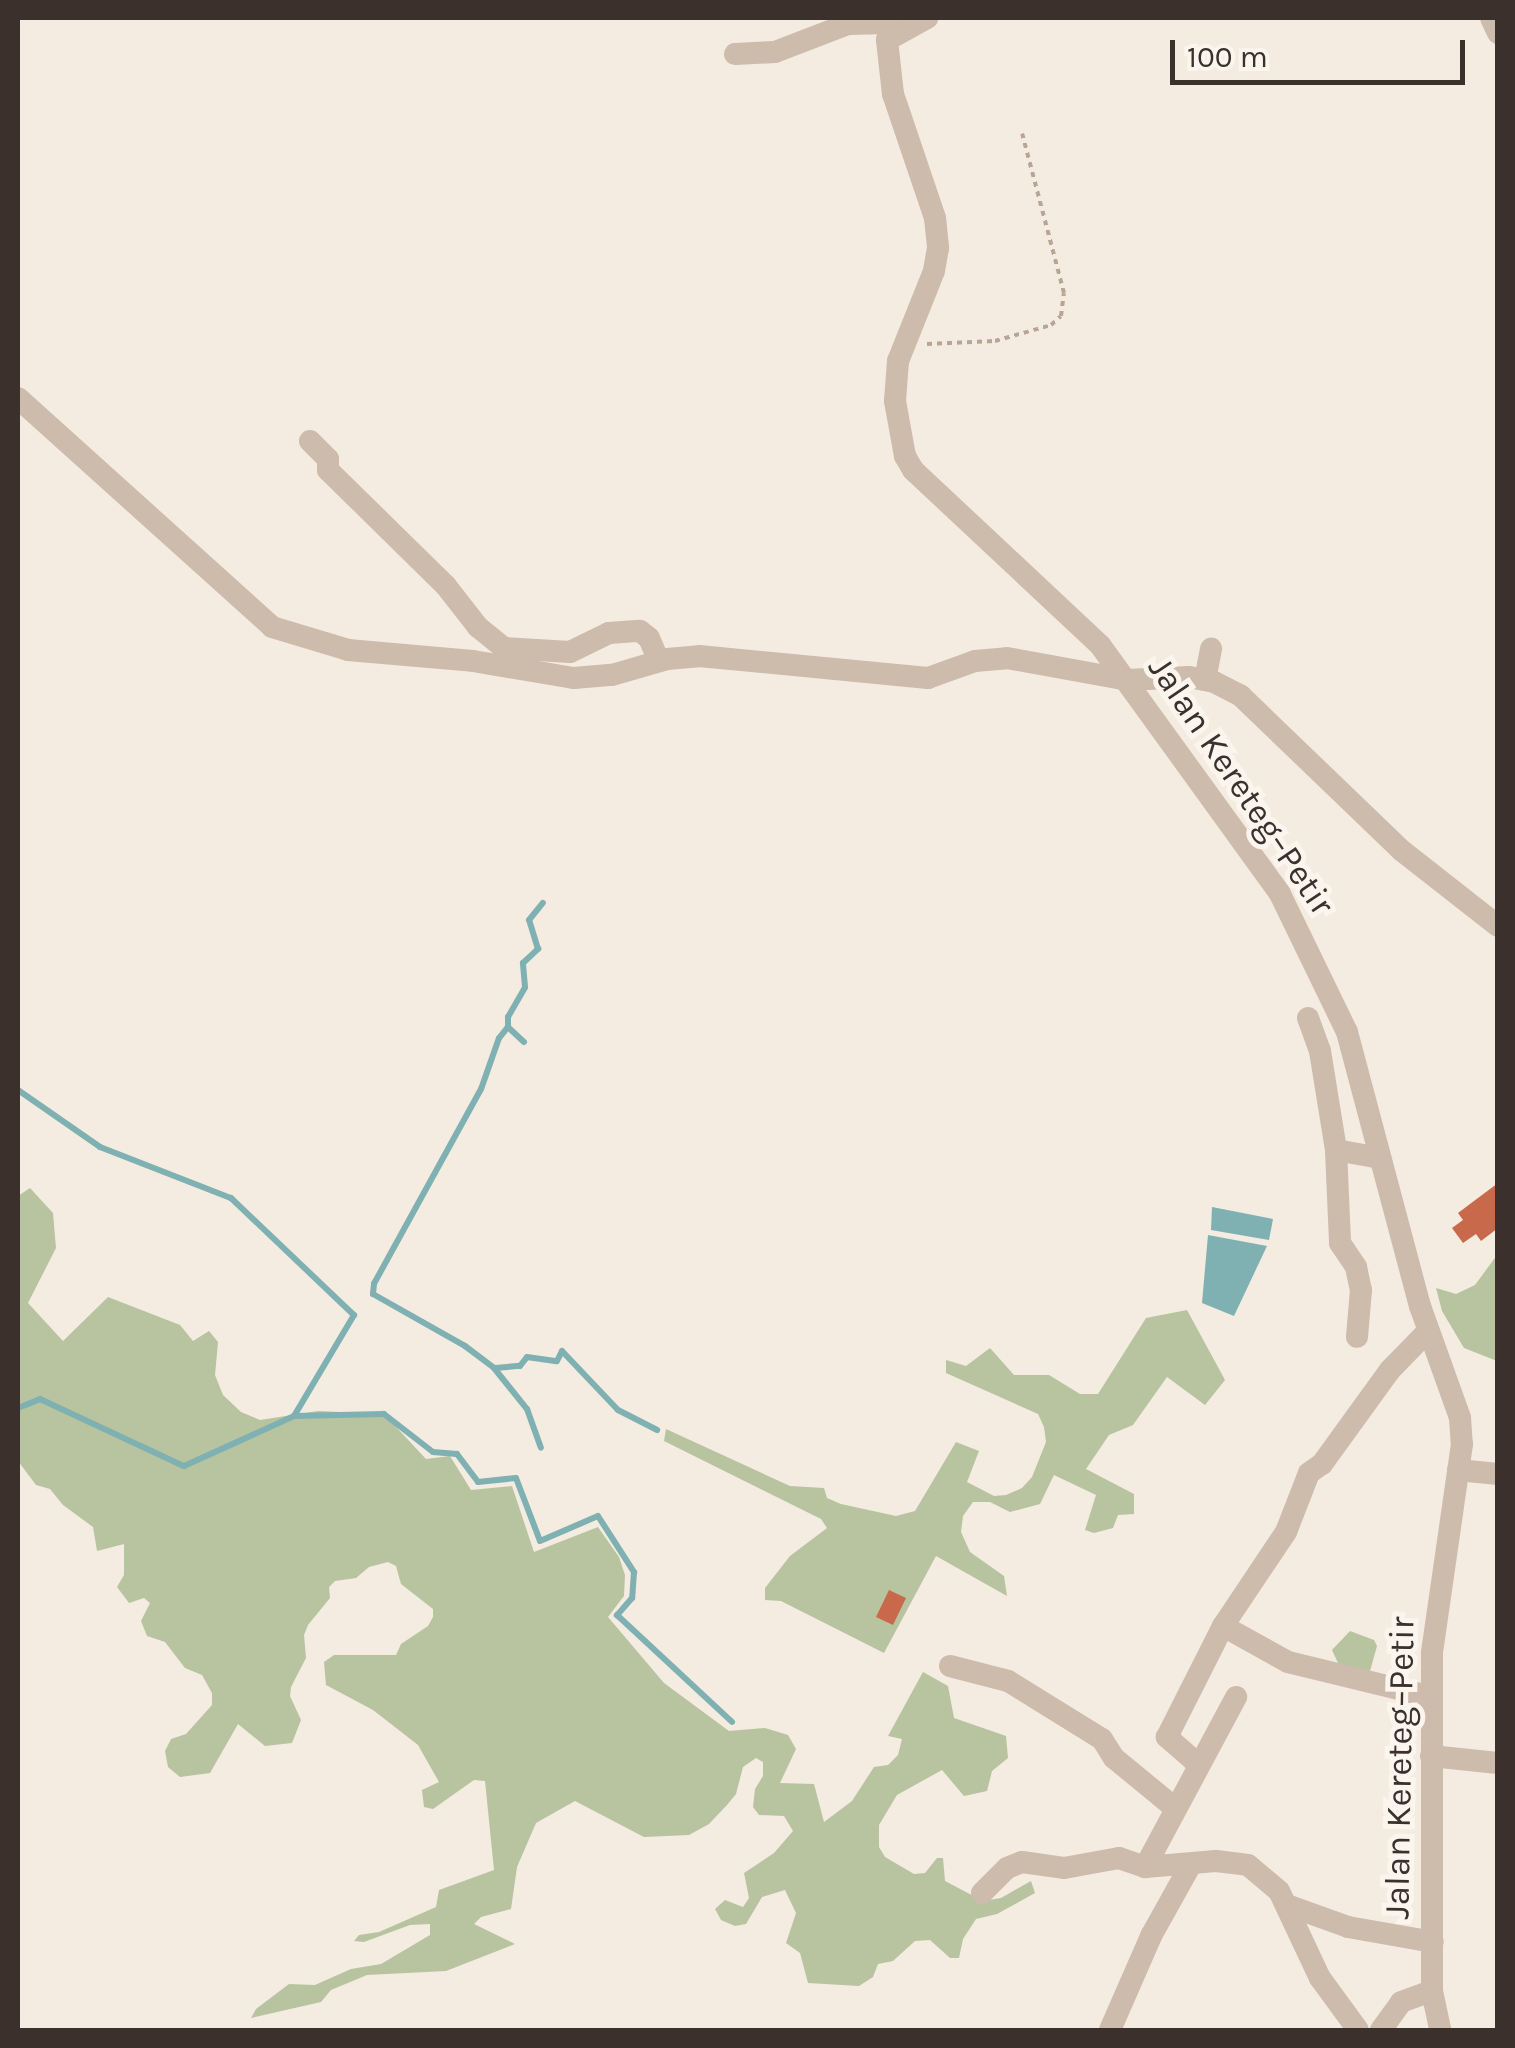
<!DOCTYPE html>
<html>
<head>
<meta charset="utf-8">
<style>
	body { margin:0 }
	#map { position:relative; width:1515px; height:2048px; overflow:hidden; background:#f4ebe1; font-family:Karla,sans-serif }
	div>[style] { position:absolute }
	.green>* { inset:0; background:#b8c4a0 }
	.water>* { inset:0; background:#7fb0b2 }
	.stream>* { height:6px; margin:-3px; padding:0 3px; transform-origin:3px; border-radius:3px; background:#7fb0b2 }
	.building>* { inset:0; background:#c8694b }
	.path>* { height:4px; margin-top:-2px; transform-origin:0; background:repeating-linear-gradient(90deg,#b9a596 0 5px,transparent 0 10px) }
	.minor>* { height:22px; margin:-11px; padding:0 11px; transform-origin:11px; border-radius:11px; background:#cdbbac }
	span { translate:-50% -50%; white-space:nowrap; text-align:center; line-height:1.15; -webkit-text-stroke:10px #fbf5ee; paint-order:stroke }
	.street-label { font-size:35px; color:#3b302b }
	.frame { position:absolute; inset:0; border:20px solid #3b302b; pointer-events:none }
	.scale { position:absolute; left:1170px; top:40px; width:295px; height:45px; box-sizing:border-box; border:5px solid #3b302b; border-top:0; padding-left:12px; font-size:30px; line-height:35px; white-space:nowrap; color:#3b302b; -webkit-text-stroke:8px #fbf5ee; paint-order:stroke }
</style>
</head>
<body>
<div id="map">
	<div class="green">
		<i style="clip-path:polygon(30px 1188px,53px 1213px,56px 1248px,28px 1303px,63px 1341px,108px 1297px,180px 1325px,193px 1341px,209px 1331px,218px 1342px,215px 1375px,223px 1395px,241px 1412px,260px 1420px,318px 1411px,384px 1414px,426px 1459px,450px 1456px,471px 1490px,512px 1486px,534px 1552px,598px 1527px,619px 1557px,625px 1575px,624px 1596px,608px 1617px,664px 1683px,729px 1731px,765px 1728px,788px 1735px,796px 1749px,780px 1783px,814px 1784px,824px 1822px,852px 1801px,874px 1767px,888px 1765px,898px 1755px,902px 1739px,888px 1736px,923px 1672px,948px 1686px,954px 1718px,1006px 1736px,1008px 1758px,992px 1771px,987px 1791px,964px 1796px,942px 1770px,897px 1795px,879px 1825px,879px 1847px,885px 1857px,914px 1874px,925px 1873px,937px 1858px,943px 1858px,945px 1881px,983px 1901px,1001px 1898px,1031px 1881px,1035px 1893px,997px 1914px,976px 1919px,963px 1939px,959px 1958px,950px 1958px,930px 1940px,915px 1941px,893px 1961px,878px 1964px,873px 1977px,859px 1986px,808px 1983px,800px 1953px,786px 1943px,796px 1913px,785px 1890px,762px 1897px,746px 1924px,735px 1926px,721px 1920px,715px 1909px,725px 1900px,743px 1907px,749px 1898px,744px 1873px,774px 1853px,793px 1831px,784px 1816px,759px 1815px,753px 1807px,755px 1789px,763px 1776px,763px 1762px,756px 1758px,743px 1767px,736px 1794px,727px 1805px,709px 1824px,689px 1835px,644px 1837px,575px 1801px,536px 1823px,517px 1867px,511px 1909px,481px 1917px,474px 1924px,515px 1944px,446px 1971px,367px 1975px,331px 1990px,321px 2002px,251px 2018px,256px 2009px,289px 1984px,315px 1985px,351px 1969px,381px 1964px,430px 1935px,430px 1924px,410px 1925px,364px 1942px,354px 1941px,359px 1935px,379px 1932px,436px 1907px,439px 1890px,494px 1870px,485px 1781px,474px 1780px,433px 1809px,424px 1807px,422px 1790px,439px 1782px,418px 1745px,373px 1710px,326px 1685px,324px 1662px,334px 1655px,396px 1655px,401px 1644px,428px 1626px,433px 1617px,433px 1609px,401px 1584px,396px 1566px,388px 1562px,369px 1567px,356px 1578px,335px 1581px,329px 1587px,330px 1598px,308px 1625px,304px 1635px,306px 1658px,291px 1687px,290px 1696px,301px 1720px,292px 1743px,265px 1746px,238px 1724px,210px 1773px,180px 1777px,168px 1767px,165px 1751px,171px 1739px,186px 1734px,212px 1705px,212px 1693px,202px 1675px,185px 1668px,165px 1642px,147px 1636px,141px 1621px,150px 1603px,144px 1598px,129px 1603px,117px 1587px,124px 1575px,124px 1544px,97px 1551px,93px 1527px,63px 1505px,50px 1489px,36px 1485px,18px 1461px,18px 1196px)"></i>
		<i style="clip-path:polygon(1497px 1255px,1497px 1361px,1464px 1348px,1442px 1311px,1436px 1288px,1456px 1294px,1475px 1285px)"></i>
		<i style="clip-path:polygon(1187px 1310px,1225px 1380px,1205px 1405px,1167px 1377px,1133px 1425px,1109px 1435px,1086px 1469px,1134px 1494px,1134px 1514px,1118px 1515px,1113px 1528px,1094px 1533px,1085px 1530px,1096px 1495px,1054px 1475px,1040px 1504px,1010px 1512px,990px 1502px,973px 1502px,963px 1516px,961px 1532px,970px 1552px,1004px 1576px,1007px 1596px,936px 1556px,884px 1653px,781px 1601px,765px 1600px,765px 1588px,790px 1556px,827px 1528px,821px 1519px,664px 1441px,666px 1429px,790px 1486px,824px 1488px,827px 1498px,841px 1504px,896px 1516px,915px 1511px,956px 1442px,979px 1451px,967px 1482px,994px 1496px,1006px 1495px,1022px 1488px,1032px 1477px,1046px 1442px,1044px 1427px,1038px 1414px,946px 1373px,946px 1360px,966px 1366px,990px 1348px,1014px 1375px,1049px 1375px,1080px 1394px,1098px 1394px,1146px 1318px)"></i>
		<i style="clip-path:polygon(1350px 1631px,1374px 1640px,1377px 1646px,1368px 1678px,1338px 1663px,1332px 1650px)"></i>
	</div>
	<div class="water">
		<i style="clip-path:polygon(1212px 1207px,1273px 1219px,1269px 1240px,1211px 1230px)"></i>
		<i style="clip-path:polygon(1208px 1235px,1267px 1246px,1234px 1316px,1202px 1303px)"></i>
	</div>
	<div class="stream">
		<i style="left:508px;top:1027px;width:14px;rotate:129deg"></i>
		<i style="left:499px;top:1038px;width:54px;rotate:109.4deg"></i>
		<i style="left:481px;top:1089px;width:222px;rotate:118.8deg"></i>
		<i style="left:374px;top:1284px;width:10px;rotate:96deg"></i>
		<i style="left:373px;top:1294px;width:106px;rotate:29.5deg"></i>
		<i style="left:465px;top:1346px;width:36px;rotate:37deg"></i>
		<i style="left:494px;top:1368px;width:53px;rotate:51.2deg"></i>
		<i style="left:527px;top:1409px;width:41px;rotate:70.3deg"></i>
		<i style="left:524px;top:1042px;width:22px;rotate:-137deg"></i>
		<i style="left:508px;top:1027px;width:10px;rotate:-90deg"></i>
		<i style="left:508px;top:1017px;width:34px;rotate:-60deg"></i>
		<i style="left:525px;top:987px;width:24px;rotate:-95deg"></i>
		<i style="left:523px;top:963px;width:21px;rotate:-43deg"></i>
		<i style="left:538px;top:949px;width:30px;rotate:-107deg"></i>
		<i style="left:529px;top:920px;width:22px;rotate:-51deg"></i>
		<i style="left:18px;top:1090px;width:100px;rotate:34.8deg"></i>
		<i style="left:100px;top:1147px;width:141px;rotate:21.3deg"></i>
		<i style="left:231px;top:1198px;width:170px;rotate:43.6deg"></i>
		<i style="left:354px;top:1315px;width:117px;rotate:120.7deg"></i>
		<i style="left:495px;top:1368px;width:25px;rotate:-5deg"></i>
		<i style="left:520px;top:1366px;width:11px;rotate:-52deg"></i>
		<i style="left:527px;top:1357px;width:30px;rotate:8deg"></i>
		<i style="left:557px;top:1361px;width:11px;rotate:-63deg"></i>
		<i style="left:562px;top:1351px;width:81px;rotate:46.5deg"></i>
		<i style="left:618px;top:1410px;width:44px;rotate:27.1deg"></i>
		<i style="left:18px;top:1408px;width:24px;rotate:-22deg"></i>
		<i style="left:40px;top:1399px;width:159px;rotate:25deg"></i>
		<i style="left:184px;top:1466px;width:121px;rotate:-24.4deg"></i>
		<i style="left:294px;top:1416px;width:90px;rotate:-1.3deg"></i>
		<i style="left:384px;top:1414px;width:62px;rotate:37.8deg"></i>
		<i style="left:433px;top:1452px;width:24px;rotate:5deg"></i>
		<i style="left:457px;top:1454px;width:35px;rotate:53deg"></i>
		<i style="left:478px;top:1482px;width:38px;rotate:-6deg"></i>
		<i style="left:516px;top:1478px;width:67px;rotate:69.1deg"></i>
		<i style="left:540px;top:1541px;width:63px;rotate:-23.3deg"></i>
		<i style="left:598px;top:1516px;width:67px;rotate:57.3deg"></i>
		<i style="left:634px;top:1572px;width:26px;rotate:94deg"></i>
		<i style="left:632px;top:1598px;width:23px;rotate:131deg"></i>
		<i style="left:617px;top:1615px;width:157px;rotate:42.9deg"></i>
	</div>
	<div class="building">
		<i style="clip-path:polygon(1498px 1183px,1498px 1228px,1481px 1241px,1476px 1234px,1463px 1243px,1452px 1228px,1463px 1220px,1458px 1213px)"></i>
		<i style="clip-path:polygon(889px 1590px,906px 1598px,893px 1625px,876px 1617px)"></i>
	</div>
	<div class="path">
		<i style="left:927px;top:344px;width:68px;rotate:-2.5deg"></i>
		<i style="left:995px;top:341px;width:58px;rotate:-15.9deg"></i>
		<i style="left:1051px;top:325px;width:13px;rotate:-42deg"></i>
		<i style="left:1061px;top:316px;width:23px;rotate:-83deg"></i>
		<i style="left:1064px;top:293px;width:165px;rotate:-104.7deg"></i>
	</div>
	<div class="minor">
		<i style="left:893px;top:18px;width:23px;rotate:105deg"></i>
		<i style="left:887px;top:40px;width:54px;rotate:83.7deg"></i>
		<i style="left:893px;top:94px;width:131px;rotate:71.3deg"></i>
		<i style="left:935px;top:218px;width:30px;rotate:84deg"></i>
		<i style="left:938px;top:248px;width:23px;rotate:100deg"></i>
		<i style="left:934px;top:271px;width:97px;rotate:111.8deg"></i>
		<i style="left:898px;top:361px;width:40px;rotate:94.3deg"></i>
		<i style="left:895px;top:401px;width:56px;rotate:79.7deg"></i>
		<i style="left:905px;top:456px;width:16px;rotate:60deg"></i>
		<i style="left:913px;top:470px;width:256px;rotate:43.1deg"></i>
		<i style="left:1100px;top:645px;width:307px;rotate:54.1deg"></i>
		<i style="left:1280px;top:894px;width:153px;rotate:64.1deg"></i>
		<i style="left:1347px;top:1032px;width:284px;rotate:75.1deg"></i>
		<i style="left:1420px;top:1306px;width:119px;rotate:70.3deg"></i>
		<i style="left:1460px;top:1418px;width:26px;rotate:86deg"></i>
		<i style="left:1462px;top:1444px;width:211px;rotate:98.2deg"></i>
		<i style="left:1432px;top:1653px;width:338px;rotate:90deg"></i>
		<i style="left:1432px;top:1991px;width:40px;rotate:78deg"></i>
		<i style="left:1491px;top:18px;width:17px;rotate:65deg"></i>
		<i style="left:887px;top:40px;width:46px;rotate:-28.8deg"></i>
		<i style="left:735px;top:54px;width:40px;rotate:-2.9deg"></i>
		<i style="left:775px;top:52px;width:78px;rotate:-21deg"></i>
		<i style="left:848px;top:24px;width:43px;rotate:-1.3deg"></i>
		<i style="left:18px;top:398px;width:342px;rotate:42deg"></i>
		<i style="left:272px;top:627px;width:79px;rotate:16.8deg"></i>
		<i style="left:348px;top:650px;width:125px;rotate:5deg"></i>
		<i style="left:473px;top:661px;width:102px;rotate:9.6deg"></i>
		<i style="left:574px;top:678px;width:38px;rotate:-5deg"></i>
		<i style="left:612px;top:675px;width:57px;rotate:-16.2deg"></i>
		<i style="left:667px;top:659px;width:32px;rotate:-5deg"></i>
		<i style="left:699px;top:656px;width:230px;rotate:5.5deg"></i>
		<i style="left:928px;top:678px;width:50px;rotate:-19.9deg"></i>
		<i style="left:975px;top:661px;width:32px;rotate:-5deg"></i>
		<i style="left:1007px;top:658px;width:123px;rotate:10.3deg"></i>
		<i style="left:1128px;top:680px;width:61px;rotate:-2.8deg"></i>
		<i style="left:1189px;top:677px;width:25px;rotate:11deg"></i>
		<i style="left:1214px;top:682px;width:30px;rotate:27deg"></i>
		<i style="left:1241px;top:696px;width:222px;rotate:43.9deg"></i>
		<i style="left:1401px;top:850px;width:123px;rotate:38.1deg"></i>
		<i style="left:310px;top:441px;width:25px;rotate:45deg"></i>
		<i style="left:328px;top:459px;width:11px;rotate:90deg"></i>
		<i style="left:328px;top:470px;width:165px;rotate:44.5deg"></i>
		<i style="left:446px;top:586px;width:52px;rotate:52deg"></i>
		<i style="left:478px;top:627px;width:33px;rotate:39deg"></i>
		<i style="left:504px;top:648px;width:66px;rotate:3.5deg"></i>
		<i style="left:570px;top:652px;width:43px;rotate:-26deg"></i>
		<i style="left:609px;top:633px;width:31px;rotate:-4deg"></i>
		<i style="left:640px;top:631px;width:11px;rotate:38deg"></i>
		<i style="left:649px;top:638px;width:25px;rotate:67deg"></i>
		<i style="left:1205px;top:680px;width:32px;rotate:-79deg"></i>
		<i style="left:1308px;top:1018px;width:35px;rotate:70deg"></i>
		<i style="left:1320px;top:1051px;width:100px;rotate:80.8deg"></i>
		<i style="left:1336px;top:1150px;width:45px;rotate:10.3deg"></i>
		<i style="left:1336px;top:1150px;width:93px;rotate:87.5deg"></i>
		<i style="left:1340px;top:1243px;width:29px;rotate:56deg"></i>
		<i style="left:1356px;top:1267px;width:24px;rotate:78deg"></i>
		<i style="left:1361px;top:1290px;width:47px;rotate:94.9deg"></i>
		<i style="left:1458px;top:1470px;width:40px;rotate:5.7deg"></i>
		<i style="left:1223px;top:1626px;width:74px;rotate:29deg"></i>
		<i style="left:1288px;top:1662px;width:148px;rotate:13.7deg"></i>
		<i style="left:950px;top:1666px;width:60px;rotate:14.5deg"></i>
		<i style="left:1008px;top:1681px;width:110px;rotate:31.7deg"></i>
		<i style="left:1102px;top:1739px;width:22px;rotate:58deg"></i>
		<i style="left:1114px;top:1758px;width:80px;rotate:39.4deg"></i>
		<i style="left:1431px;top:1756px;width:67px;rotate:6deg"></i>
		<i style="left:1199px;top:1765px;width:43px;rotate:-138.8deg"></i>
		<i style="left:1167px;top:1737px;width:124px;rotate:-63.2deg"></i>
		<i style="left:1223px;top:1626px;width:113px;rotate:-56.2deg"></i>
		<i style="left:1286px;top:1532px;width:63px;rotate:-68.7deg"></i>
		<i style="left:1309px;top:1473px;width:16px;rotate:-35deg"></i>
		<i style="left:1322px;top:1464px;width:116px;rotate:-54.1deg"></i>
		<i style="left:1390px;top:1370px;width:54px;rotate:-45.7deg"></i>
		<i style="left:1145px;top:1867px;width:193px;rotate:-61.8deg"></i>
		<i style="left:982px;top:1893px;width:35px;rotate:-45deg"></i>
		<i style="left:1007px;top:1868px;width:16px;rotate:-22deg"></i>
		<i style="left:1022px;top:1862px;width:42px;rotate:8.1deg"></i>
		<i style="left:1064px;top:1868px;width:56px;rotate:-10.3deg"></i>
		<i style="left:1119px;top:1858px;width:28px;rotate:19deg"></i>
		<i style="left:1145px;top:1867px;width:71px;rotate:-4.8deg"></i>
		<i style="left:1216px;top:1861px;width:32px;rotate:7deg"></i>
		<i style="left:1248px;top:1865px;width:40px;rotate:40deg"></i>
		<i style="left:1279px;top:1891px;width:96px;rotate:64.8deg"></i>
		<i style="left:1320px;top:1978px;width:64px;rotate:53.8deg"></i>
		<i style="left:1287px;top:1905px;width:65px;rotate:19.8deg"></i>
		<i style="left:1348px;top:1927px;width:86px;rotate:10deg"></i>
		<i style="left:1110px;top:2030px;width:103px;rotate:-66.4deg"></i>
		<i style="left:1151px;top:1936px;width:82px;rotate:-60.9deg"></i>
		<i style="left:1381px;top:2030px;width:34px;rotate:-54deg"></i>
		<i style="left:1401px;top:2002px;width:33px;rotate:-20deg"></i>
	</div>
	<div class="street-label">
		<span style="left:1241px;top:786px;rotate:56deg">Jalan Kereteg–Petir</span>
		<span style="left:1400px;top:1768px;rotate:-89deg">Jalan Kereteg–Petir</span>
	</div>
	<div class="frame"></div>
	<div class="scale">100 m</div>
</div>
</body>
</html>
